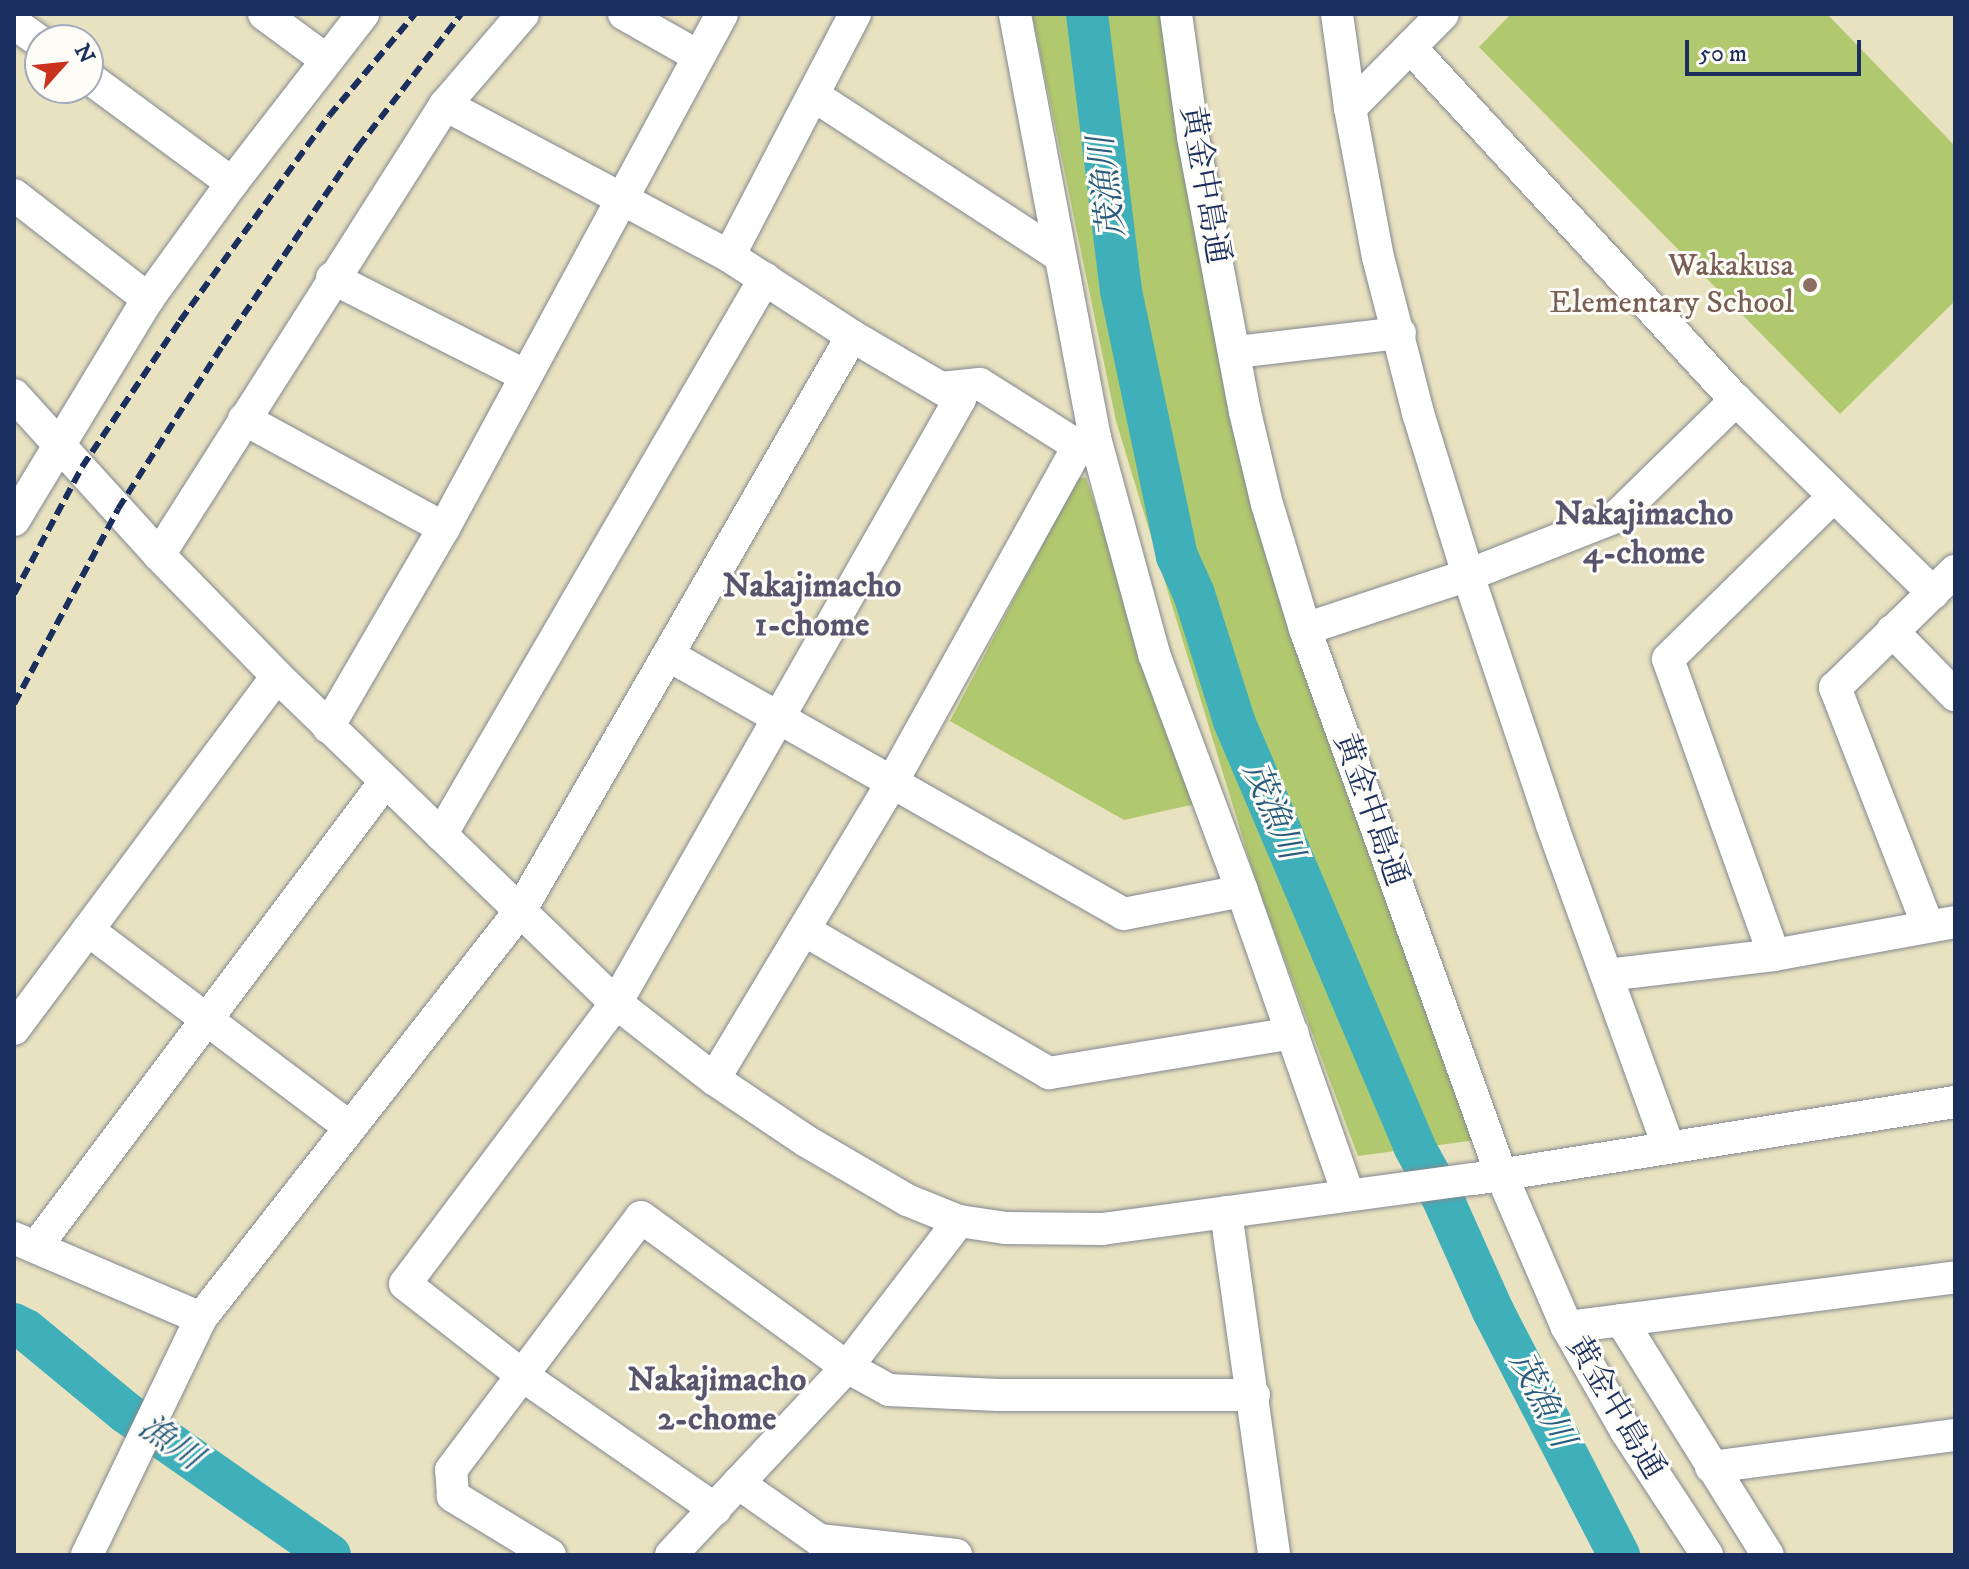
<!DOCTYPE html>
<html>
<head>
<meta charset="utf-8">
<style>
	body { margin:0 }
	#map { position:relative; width:1969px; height:1569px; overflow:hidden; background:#e9e2c0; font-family:"IM FELL DW Pica","Noto Serif JP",serif }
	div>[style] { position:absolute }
	.green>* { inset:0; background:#b0c86e }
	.river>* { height:42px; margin:-21px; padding:0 21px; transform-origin:21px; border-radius:21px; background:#3fafba }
	.roads { filter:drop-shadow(0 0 2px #82888f) drop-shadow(0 0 2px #82888f) }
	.minor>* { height:32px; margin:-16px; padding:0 16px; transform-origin:16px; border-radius:16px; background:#fff }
	.rail>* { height:6px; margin-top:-3px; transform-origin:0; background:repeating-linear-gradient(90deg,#1b2f5e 0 12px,transparent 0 18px) }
	.dots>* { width:22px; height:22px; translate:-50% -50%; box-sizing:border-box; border:4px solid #fdfcf7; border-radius:50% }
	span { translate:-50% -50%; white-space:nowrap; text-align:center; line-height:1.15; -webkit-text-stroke:6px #fdfcf7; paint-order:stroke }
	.street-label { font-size:32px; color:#1b2f5e }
	.education-label { font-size:32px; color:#785e54 }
	.right { translate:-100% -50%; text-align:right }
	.water-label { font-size:34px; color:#285c7e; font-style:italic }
	.neighbourhood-label { font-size:34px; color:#59546d; font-weight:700 }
	.frame { position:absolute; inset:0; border:16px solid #1b2f5e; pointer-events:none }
	.north { position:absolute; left:24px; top:24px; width:80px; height:80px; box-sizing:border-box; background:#fdfcf7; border:2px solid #a3aaba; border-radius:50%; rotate:63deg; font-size:22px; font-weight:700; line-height:32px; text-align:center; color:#1b2f5e }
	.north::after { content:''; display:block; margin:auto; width:28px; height:36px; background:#c8321e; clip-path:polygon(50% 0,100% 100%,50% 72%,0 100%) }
	.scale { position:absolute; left:1685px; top:40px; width:176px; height:36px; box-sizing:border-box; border:4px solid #1b2f5e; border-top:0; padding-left:10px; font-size:24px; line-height:28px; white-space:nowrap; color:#1b2f5e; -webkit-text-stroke:6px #fdfcf7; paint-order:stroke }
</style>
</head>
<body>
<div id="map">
	<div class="green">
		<i style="clip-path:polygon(1032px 14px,1163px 14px,1180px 137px,1248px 492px,1476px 1140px,1358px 1156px,1257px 885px,1116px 421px)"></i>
		<i style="clip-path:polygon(1511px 14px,1827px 14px,1955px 146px,1955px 301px,1840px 414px,1479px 47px)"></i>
		<i style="clip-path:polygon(1078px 477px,1086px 478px,1195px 804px,1124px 820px,950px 721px)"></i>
	</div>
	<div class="river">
		<i style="left:1087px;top:14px;width:279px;rotate:83deg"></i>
		<i style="left:1121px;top:291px;width:271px;rotate:78.1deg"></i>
		<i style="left:1177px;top:556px;width:42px;rotate:65.9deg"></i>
		<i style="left:1194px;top:594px;width:133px;rotate:72.5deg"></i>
		<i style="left:1234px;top:721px;width:462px;rotate:67deg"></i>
		<i style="left:1414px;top:1146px;width:58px;rotate:61.2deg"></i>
		<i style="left:1442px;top:1197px;width:125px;rotate:65.9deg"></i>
		<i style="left:1493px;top:1311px;width:275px;rotate:62.7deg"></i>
		<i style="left:14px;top:1324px;width:13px;rotate:27deg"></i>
		<i style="left:26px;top:1330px;width:129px;rotate:39.6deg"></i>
		<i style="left:125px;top:1412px;width:250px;rotate:34.9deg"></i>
	</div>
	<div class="roads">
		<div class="minor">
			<i style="left:264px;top:14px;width:76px;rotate:36.4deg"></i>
			<i style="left:624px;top:14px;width:85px;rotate:29.6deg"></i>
			<i style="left:1176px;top:14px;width:124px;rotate:82.1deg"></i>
			<i style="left:1193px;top:137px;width:280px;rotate:79.3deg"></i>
			<i style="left:1245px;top:412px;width:95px;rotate:76.6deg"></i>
			<i style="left:1267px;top:504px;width:131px;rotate:73.1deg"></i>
			<i style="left:1305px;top:629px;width:579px;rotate:70.22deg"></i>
			<i style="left:1501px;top:1174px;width:167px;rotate:66.7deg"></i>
			<i style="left:1567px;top:1327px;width:120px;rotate:60.4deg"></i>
			<i style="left:1626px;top:1431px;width:148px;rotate:56.8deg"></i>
			<i style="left:1337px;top:14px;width:95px;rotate:82.1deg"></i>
			<i style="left:1350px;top:108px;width:152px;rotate:79.4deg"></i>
			<i style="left:1378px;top:257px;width:161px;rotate:75.6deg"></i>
			<i style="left:1418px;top:413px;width:170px;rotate:72.8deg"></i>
			<i style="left:1468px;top:575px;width:264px;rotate:71.4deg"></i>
			<i style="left:1552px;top:825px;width:341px;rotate:70.1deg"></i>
			<i style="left:14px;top:23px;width:32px;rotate:36deg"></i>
			<i style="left:1410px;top:47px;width:481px;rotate:47.3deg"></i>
			<i style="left:1736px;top:400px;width:276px;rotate:44.4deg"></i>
			<i style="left:88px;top:77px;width:179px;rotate:36.4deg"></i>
			<i style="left:813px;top:95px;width:295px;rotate:33.1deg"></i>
			<i style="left:445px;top:105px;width:322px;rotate:28deg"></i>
			<i style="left:729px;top:256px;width:147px;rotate:33deg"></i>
			<i style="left:852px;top:336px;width:125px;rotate:30.3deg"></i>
			<i style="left:960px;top:399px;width:695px;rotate:119.66deg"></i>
			<i style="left:616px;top:1003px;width:351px;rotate:126.9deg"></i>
			<i style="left:405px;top:1284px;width:150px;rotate:37.9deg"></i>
			<i style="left:523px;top:1376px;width:234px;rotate:34.7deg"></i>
			<i style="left:1350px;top:108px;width:132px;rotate:-45.3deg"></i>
			<i style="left:14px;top:195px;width:170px;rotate:37.8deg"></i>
			<i style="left:729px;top:256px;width:273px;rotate:-62.5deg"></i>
			<i style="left:332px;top:278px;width:217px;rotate:26.8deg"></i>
			<i style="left:1236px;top:352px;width:165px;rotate:-6.6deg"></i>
			<i style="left:941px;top:388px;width:39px;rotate:-6deg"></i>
			<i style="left:980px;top:384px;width:116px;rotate:32.3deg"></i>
			<i style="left:14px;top:395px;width:216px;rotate:47.8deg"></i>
			<i style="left:159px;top:555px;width:169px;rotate:45.7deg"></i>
			<i style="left:277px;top:676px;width:471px;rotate:44deg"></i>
			<i style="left:616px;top:1003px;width:124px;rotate:37.8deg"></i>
			<i style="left:714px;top:1079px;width:111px;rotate:34deg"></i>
			<i style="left:806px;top:1141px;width:117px;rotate:30.3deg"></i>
			<i style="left:907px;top:1200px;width:56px;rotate:22deg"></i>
			<i style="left:959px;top:1221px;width:48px;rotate:8.5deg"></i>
			<i style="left:1006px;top:1228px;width:96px;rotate:0.6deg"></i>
			<i style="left:1102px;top:1229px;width:375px;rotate:-7.7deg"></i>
			<i style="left:1474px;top:1179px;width:487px;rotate:-9.1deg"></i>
			<i style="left:244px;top:419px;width:228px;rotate:28.6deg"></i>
			<i style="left:1095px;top:438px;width:224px;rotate:74.7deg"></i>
			<i style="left:1154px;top:654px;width:253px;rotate:69.6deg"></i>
			<i style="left:1242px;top:891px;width:321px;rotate:70.7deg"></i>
			<i style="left:14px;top:520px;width:258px;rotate:-58.8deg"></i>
			<i style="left:148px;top:299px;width:143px;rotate:-54.1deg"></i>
			<i style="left:232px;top:183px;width:214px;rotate:-52.2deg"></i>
			<i style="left:159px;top:555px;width:533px;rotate:-57.56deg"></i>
			<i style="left:445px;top:105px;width:120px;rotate:-49.4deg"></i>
			<i style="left:1305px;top:629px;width:172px;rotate:-18.3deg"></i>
			<i style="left:1468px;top:575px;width:159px;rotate:-21.4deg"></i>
			<i style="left:1616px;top:517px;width:168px;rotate:-44.3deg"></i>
			<i style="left:1892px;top:631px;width:90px;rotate:45.5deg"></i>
			<i style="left:668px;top:655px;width:524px;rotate:29.6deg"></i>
			<i style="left:1124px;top:914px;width:120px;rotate:-11deg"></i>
			<i style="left:328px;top:727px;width:230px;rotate:-59.8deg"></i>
			<i style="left:444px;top:528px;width:584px;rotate:-61.59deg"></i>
			<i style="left:441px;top:835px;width:644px;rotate:-59.81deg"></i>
			<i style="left:1928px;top:926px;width:256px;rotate:-111.3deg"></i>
			<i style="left:1835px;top:688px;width:168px;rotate:-44.3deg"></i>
			<i style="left:88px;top:930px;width:327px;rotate:37deg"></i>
			<i style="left:804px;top:930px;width:284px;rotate:30.3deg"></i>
			<i style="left:1049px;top:1073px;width:247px;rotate:-9.3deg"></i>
			<i style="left:1774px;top:955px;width:314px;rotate:-109.7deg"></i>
			<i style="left:1668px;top:659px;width:231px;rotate:-44.5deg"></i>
			<i style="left:1607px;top:975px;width:168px;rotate:-6.8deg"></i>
			<i style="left:1774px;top:955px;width:184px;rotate:-10.3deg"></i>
			<i style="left:14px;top:1029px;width:440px;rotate:-53.3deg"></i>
			<i style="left:714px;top:1079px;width:344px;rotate:-59deg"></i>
			<i style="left:891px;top:784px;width:386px;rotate:-61deg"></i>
			<i style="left:1078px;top:446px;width:19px;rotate:-25deg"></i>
			<i style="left:1095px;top:438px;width:431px;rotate:-100.7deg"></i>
			<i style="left:1226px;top:1212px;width:346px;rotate:82deg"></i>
			<i style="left:14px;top:1238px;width:203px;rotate:23.2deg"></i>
			<i style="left:36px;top:1247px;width:580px;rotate:-53.13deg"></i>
			<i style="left:1621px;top:1320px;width:277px;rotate:58deg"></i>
			<i style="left:1567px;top:1327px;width:391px;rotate:-7.3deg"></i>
			<i style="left:1711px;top:1467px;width:246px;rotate:-7.5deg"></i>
			<i style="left:738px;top:1483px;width:99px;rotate:35.1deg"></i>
			<i style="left:819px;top:1540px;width:138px;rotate:6.2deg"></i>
			<i style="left:87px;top:1555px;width:263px;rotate:-64.3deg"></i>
			<i style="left:201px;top:1318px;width:517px;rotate:-51.91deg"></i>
			<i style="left:520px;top:911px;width:664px;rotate:-60deg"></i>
			<i style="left:550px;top:1555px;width:114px;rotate:-148.7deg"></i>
			<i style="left:453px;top:1496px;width:26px;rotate:-94deg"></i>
			<i style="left:451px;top:1470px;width:316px;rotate:-53.1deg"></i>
			<i style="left:641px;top:1217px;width:255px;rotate:36.1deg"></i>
			<i style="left:847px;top:1367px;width:184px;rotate:-52.5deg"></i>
			<i style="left:671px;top:1555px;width:258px;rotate:-46.9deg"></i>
			<i style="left:847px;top:1367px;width:48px;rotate:28.7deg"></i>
			<i style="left:889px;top:1390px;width:109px;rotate:2.6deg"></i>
			<i style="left:998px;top:1395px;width:256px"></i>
		</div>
	</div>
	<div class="rail">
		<i style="left:14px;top:594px;width:144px;rotate:-61.8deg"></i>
		<i style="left:82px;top:467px;width:176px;rotate:-56.1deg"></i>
		<i style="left:180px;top:321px;width:253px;rotate:-54deg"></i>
		<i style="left:329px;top:116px;width:133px;rotate:-49.9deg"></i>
		<i style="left:14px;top:704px;width:221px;rotate:-61.9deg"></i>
		<i style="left:118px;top:509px;width:195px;rotate:-57.4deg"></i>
		<i style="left:223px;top:345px;width:240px;rotate:-55.7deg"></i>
		<i style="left:358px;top:147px;width:168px;rotate:-52.2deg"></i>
	</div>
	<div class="dots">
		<i style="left:1810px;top:285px;background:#8d6e63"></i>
	</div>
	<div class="street-label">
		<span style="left:1204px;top:185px;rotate:80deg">黄金中島通</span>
		<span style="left:1370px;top:810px;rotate:70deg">黄金中島通</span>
		<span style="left:1615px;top:1408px;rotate:59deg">黄金中島通</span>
	</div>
	<div class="education-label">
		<span class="right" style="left:1794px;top:285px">Wakakusa<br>Elementary School</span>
	</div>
	<div class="water-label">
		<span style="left:1108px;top:187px;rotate:-97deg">茂漁川</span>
		<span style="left:1272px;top:811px;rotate:67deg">茂漁川</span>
		<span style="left:1541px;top:1400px;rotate:63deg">茂漁川</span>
		<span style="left:170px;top:1443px;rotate:35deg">漁川</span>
	</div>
	<div class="neighbourhood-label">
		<span style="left:1644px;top:534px">Nakajimacho<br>4-chome</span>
		<span style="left:812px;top:606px">Nakajimacho<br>1-chome</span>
		<span style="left:717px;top:1400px">Nakajimacho<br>2-chome</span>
	</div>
	<div class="frame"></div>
	<div class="north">N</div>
	<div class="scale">50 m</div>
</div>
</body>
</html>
